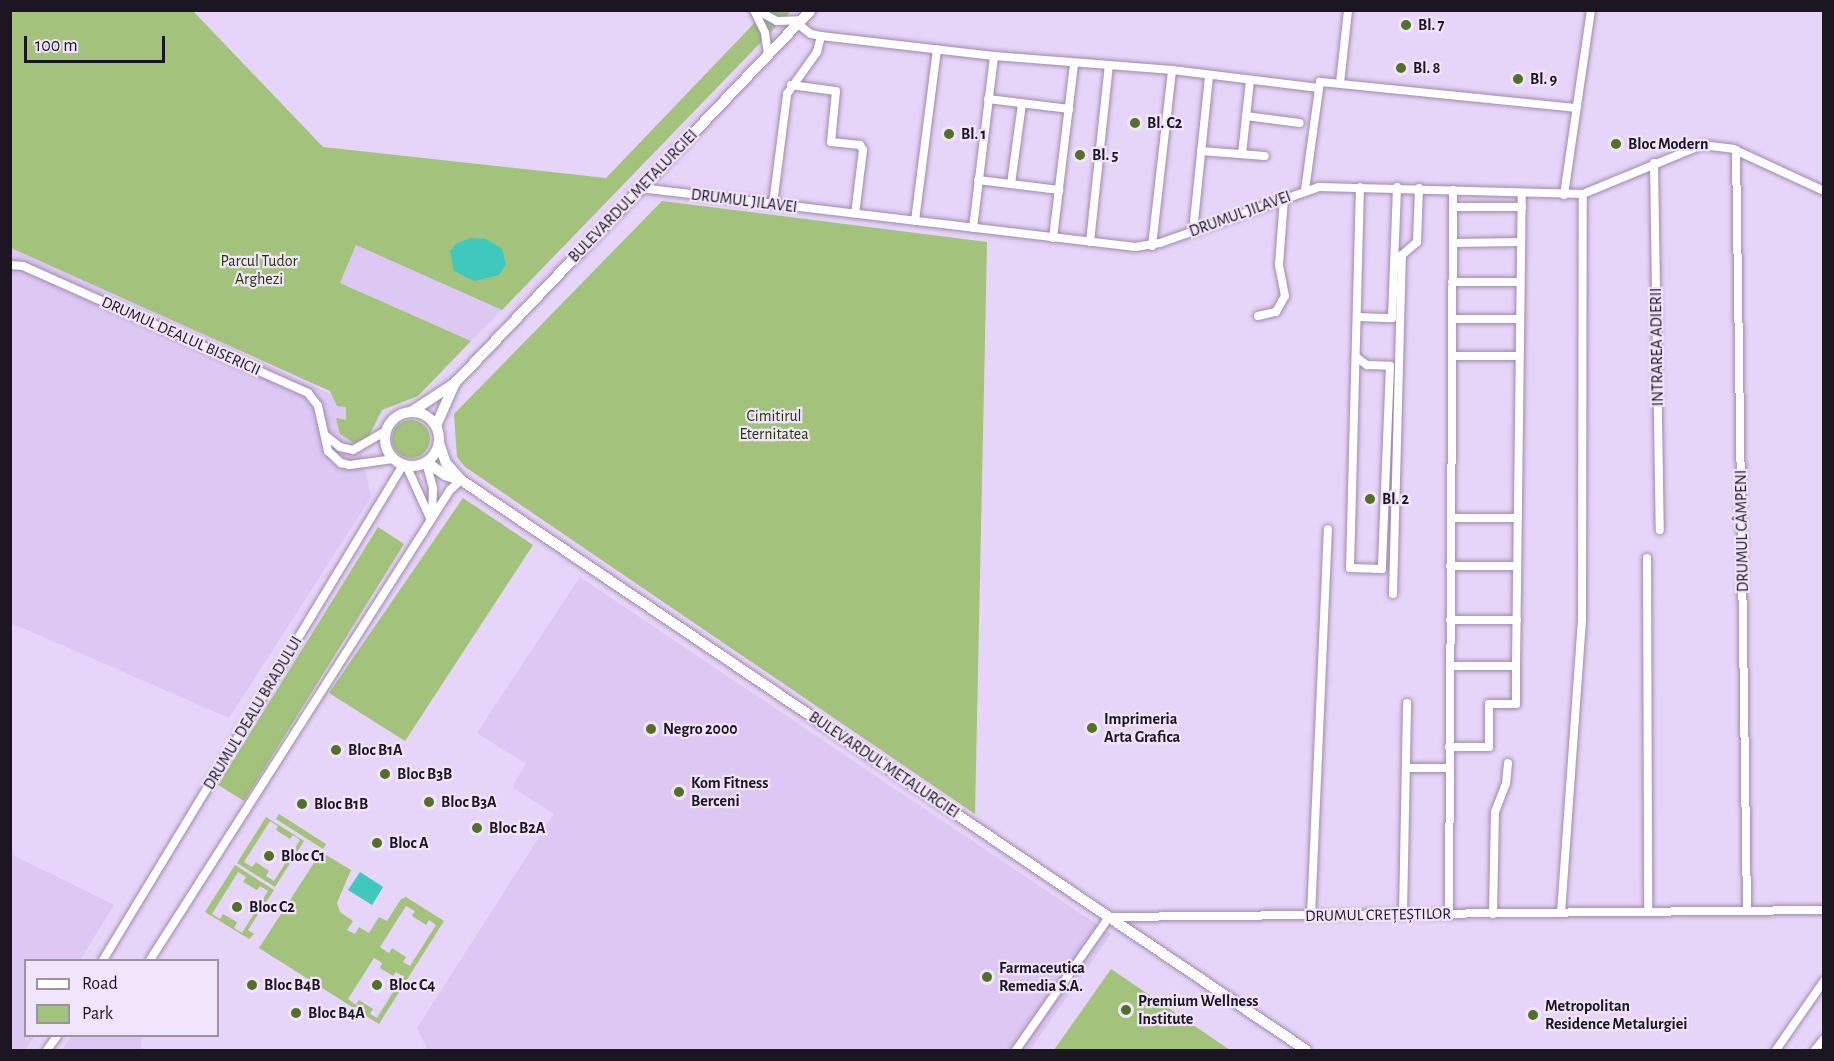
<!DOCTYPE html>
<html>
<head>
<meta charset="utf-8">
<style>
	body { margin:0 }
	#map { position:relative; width:1834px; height:1061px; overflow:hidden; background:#e7d4f9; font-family:"Alegreya Sans",sans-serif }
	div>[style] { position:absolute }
	.built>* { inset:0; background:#ddc7f3 }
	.green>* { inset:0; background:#a3c27c }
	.round { border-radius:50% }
	.water>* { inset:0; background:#3ec8be }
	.roads { filter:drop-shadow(0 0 2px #9d8bad) drop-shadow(0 0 2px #9d8bad) }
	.minor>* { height:8px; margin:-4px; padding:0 4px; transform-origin:4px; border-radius:4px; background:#fff }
	.secondary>* { height:10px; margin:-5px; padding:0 5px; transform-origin:5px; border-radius:5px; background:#fff }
	.secondary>.ring { margin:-5px; padding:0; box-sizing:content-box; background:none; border:10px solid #fff; border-radius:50% }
	.dots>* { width:16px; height:16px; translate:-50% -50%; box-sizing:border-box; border:3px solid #f0e5fb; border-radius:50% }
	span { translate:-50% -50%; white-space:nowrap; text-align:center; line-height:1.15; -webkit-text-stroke:4.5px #f0e5fb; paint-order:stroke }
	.poi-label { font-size:16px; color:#1c1522; font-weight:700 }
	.left { translate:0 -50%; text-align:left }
	.street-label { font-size:16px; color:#1c1522 }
	.park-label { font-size:16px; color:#263b00 }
	.frame { position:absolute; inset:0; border:12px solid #1c1522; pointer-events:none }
	.legend { position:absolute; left:24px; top:959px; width:195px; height:78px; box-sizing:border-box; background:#f0e5fb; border:2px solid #9b92a4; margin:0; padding:8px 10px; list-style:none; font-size:18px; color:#1c1522 }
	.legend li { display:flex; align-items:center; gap:12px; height:30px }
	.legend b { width:30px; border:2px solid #9b92a4 }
	.scale { position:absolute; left:24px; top:36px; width:141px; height:27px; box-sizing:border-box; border:3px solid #1c1522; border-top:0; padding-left:8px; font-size:18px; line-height:21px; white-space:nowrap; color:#1c1522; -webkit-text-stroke:4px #f0e5fb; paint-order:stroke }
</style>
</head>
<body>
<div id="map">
	<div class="built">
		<i style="clip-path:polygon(356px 245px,502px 310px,471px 341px,340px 283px)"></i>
		<i style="clip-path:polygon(11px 248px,151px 309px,376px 416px,360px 446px,371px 497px,229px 718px,11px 623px)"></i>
		<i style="clip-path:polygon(580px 577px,1111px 934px,1030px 1050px,428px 1050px,417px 1028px,554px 814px,512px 787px,526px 764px,477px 733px)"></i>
		<i style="clip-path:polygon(11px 854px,114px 905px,80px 960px,26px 960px,26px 1036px,35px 1036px,25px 1050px,11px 1050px)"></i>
		<i style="clip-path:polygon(71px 1036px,142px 1036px,141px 1050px,62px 1050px)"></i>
	</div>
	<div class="green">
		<i style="clip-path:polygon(11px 11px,193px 11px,323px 147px,606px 178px,766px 11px,791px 11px,502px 310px,356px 245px,340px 283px,471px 341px,418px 396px,382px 410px,369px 436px,354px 443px,340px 434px,336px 418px,346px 420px,346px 407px,337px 406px,330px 391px,11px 248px)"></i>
		<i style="clip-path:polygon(662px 201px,987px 242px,975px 814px,465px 467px,457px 457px,454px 414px)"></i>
		<i class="round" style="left:392px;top:420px;width:38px;height:38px"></i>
		<i style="clip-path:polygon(463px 498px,533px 545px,405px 741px,329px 693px)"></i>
		<i style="clip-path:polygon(378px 527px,404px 544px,244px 801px,218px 785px)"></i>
		<i style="clip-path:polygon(279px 814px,326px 844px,323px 849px,276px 819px)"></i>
		<i style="clip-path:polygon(evenodd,266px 817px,304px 841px,275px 887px,237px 863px,266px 817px,270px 821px,278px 826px,276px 830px,290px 839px,293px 835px,300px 840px,274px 881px,266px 876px,269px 871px,256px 862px,252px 867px,244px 862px,270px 821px)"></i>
		<i style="clip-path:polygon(evenodd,321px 852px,351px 870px,337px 903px,340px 912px,353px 921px,347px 930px,355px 934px,359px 927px,369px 933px,379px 917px,387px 921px,401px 899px,406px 897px,444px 921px,379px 1024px,259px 948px,321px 852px,406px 906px,415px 911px,412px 916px,426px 925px,429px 920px,436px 925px,410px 966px,403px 962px,406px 957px,392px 948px,389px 953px,380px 947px,406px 906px,321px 852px,374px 958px,382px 963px,380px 968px,393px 976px,396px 972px,403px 976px,377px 1018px,370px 1014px,373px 1009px,359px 1000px,356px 1005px,348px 999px,374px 958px)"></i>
		<i style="clip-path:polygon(evenodd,235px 865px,274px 890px,248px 930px,254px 934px,249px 939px,205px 912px,235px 865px,238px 872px,246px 877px,243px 882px,257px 890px,260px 886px,268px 891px,242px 933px,234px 928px,237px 922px,223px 914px,220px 919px,212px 914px,238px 872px)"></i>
		<i style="clip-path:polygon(1111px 969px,1230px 1050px,1054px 1050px)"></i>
	</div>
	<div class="water">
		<i style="clip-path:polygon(471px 238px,486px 239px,502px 249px,506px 264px,499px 275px,474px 281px,454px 271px,450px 251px,457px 243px)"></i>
		<i style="clip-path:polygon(360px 872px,383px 887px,372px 905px,348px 890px)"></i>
	</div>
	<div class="roads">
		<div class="minor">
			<i style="left:754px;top:10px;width:25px;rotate:64deg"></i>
			<i style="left:765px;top:33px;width:22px;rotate:82deg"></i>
			<i style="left:757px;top:10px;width:23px;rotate:29deg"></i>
			<i style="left:777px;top:21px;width:24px;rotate:-2deg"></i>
			<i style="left:798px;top:24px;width:16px;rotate:38deg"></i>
			<i style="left:811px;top:34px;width:10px;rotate:11deg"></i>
			<i style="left:821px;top:36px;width:174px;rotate:6.6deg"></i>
			<i style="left:994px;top:56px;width:179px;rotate:4.5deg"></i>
			<i style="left:1340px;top:83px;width:73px;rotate:-83.7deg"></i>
			<i style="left:791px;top:85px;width:45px;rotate:7.6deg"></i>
			<i style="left:836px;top:91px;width:51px;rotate:95.6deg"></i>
			<i style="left:831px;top:142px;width:29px;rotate:6deg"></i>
			<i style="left:860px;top:145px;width:6px;rotate:59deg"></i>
			<i style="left:863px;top:150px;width:64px;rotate:97.1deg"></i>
			<i style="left:988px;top:99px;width:82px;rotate:7deg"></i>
			<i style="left:1246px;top:116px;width:54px;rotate:7.4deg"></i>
			<i style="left:1736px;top:150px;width:761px;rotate:89.17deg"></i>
			<i style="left:1201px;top:151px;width:64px;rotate:4.5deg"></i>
			<i style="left:1242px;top:154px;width:74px;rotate:-83.8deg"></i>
			<i style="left:1654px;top:163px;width:367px;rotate:89.1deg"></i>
			<i style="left:978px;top:180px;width:82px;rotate:7deg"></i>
			<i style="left:1011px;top:184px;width:81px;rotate:-82.2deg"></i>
			<i style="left:640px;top:188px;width:499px;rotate:6.8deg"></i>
			<i style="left:1135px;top:247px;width:25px;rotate:-9deg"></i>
			<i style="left:1160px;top:243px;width:169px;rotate:-19.4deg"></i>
			<i style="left:1319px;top:187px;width:264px;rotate:1.5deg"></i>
			<i style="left:1583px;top:194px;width:129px;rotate:-22.4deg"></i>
			<i style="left:1702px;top:145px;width:31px;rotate:7deg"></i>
			<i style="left:1733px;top:149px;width:100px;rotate:24.8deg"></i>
			<i style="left:1305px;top:190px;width:109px;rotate:-82.1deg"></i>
			<i style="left:1320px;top:82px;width:257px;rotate:5.8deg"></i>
			<i style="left:1564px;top:195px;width:187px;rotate:-81.7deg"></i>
			<i style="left:773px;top:204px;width:111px;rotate:-82.7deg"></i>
			<i style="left:787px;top:94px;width:52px;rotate:-54.5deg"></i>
			<i style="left:817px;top:52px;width:16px;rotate:-76deg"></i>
			<i style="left:1453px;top:207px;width:69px"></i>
			<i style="left:915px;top:221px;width:173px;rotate:-82.7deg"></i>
			<i style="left:973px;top:228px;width:173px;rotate:-83deg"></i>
			<i style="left:1193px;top:231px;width:157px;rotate:-84.1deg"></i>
			<i style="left:1053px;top:238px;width:175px;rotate:-83.1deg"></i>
			<i style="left:1090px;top:242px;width:178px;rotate:-83.9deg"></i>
			<i style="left:1453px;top:243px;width:68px;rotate:-0.8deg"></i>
			<i style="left:1152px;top:246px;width:177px;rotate:-83.5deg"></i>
			<i style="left:1172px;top:70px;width:148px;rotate:7deg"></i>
			<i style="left:10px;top:265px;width:13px;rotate:4deg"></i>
			<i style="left:23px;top:266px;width:312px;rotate:24deg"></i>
			<i style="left:308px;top:393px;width:16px;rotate:52deg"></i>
			<i style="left:318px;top:406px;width:46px;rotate:77.5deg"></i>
			<i style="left:328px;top:451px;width:18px;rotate:43deg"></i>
			<i style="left:341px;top:463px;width:9px;rotate:13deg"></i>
			<i style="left:350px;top:465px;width:43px;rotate:-7.9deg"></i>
			<i style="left:1452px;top:282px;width:68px"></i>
			<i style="left:1258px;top:316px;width:18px;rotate:-13deg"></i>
			<i style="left:1276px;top:312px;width:18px;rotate:-61deg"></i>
			<i style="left:1285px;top:296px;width:32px;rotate:-101deg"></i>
			<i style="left:1279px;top:265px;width:67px;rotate:-85.7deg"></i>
			<i style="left:1357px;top:317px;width:35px;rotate:2deg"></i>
			<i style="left:1392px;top:318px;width:131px;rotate:-87.8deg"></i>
			<i style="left:1452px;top:319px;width:68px"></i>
			<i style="left:1452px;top:356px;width:67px"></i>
			<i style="left:1356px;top:357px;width:14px;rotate:36deg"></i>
			<i style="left:1367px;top:365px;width:23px;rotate:2deg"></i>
			<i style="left:1390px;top:366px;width:203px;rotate:92.3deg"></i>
			<i style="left:1382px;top:569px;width:32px;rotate:-178deg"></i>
			<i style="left:1350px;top:568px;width:381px;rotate:-88.5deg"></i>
			<i style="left:325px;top:435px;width:19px;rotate:39deg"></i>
			<i style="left:340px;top:447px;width:13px;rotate:13deg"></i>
			<i style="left:353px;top:450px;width:39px;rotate:-30deg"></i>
			<i style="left:426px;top:462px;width:28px;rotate:75deg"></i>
			<i style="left:433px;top:489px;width:26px;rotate:92deg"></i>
			<i style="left:406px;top:465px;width:60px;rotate:65.6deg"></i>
			<i style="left:1451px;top:518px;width:67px"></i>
			<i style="left:1647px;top:558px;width:354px;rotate:89.8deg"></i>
			<i style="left:1450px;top:566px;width:67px"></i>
			<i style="left:1393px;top:594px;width:339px;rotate:-88.5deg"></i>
			<i style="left:1402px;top:255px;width:20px;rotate:-41deg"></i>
			<i style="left:1417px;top:242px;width:54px;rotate:-87.9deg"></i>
			<i style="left:1450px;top:620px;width:67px"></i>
			<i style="left:1450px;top:666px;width:66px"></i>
			<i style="left:1516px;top:666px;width:473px;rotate:-89.3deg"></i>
			<i style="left:1449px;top:747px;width:40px"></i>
			<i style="left:1489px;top:747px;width:43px;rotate:-90deg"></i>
			<i style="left:1489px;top:704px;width:27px"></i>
			<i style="left:1516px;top:704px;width:38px;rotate:-90deg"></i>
			<i style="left:1406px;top:768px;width:43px"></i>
			<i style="left:1561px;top:913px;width:295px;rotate:-85.9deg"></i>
			<i style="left:1582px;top:619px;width:425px;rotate:-89.9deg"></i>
			<i style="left:1493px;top:914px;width:102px;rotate:-88.9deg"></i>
			<i style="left:1495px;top:812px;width:31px;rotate:-69deg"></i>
			<i style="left:1506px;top:783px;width:20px;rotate:-84deg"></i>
			<i style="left:1403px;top:915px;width:212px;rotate:-88.9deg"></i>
			<i style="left:1449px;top:915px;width:725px;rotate:-89.68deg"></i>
			<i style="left:1311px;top:916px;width:387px;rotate:-87.5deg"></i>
			<i style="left:103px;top:960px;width:579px;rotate:-58.78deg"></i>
			<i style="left:150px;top:960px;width:558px;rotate:-57.45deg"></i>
			<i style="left:450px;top:490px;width:15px;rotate:-42deg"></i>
			<i style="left:47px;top:1050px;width:17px;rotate:-54deg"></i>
			<i style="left:1016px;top:1050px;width:162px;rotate:-55deg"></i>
			<i style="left:1109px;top:917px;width:715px;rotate:-0.56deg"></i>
			<i style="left:1776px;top:1050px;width:84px;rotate:-55.2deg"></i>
			<i style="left:1815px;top:1050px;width:14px;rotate:-51deg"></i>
		</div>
		<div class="secondary">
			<i style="left:411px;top:412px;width:53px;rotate:-33.4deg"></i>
			<i style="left:455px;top:383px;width:516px;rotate:-46.34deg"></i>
			<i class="ring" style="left:385px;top:412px;width:44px;height:44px"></i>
			<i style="left:436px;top:426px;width:45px;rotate:-66.3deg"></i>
			<i style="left:439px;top:443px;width:21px;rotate:71deg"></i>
			<i style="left:446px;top:463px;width:23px;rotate:49deg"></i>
			<i style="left:461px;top:480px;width:1019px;rotate:34deg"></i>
			<i style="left:426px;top:462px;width:23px;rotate:34deg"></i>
			<i style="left:445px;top:475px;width:16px;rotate:18deg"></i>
		</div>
	</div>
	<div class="dots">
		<i style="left:1406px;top:25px;background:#537126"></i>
		<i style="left:1401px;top:68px;background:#537126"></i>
		<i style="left:1518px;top:79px;background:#537126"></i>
		<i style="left:1135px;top:123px;background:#537126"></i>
		<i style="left:949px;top:134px;background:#537126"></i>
		<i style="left:1616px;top:144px;background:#537126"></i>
		<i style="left:1080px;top:155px;background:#537126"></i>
		<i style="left:1370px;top:499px;background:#537126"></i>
		<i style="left:1092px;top:728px;background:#537126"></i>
		<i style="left:651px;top:729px;background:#537126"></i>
		<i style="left:336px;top:750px;background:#537126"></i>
		<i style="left:385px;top:774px;background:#537126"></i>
		<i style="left:679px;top:792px;background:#537126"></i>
		<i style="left:429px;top:802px;background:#537126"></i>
		<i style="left:302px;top:804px;background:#537126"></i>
		<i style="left:477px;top:828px;background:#537126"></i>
		<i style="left:377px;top:843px;background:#537126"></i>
		<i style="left:269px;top:856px;background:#537126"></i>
		<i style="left:237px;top:907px;background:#537126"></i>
		<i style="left:987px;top:977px;background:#537126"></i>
		<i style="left:252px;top:985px;background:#537126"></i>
		<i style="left:377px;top:985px;background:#537126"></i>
		<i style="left:1126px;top:1010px;background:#537126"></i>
		<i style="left:296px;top:1013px;background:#537126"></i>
		<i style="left:1533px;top:1015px;background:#537126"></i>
	</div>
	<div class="poi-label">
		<span class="left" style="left:1418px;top:25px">Bl. 7</span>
		<span class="left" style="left:1413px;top:68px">Bl. 8</span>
		<span class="left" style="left:1530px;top:79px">Bl. 9</span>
		<span class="left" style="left:1147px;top:123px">Bl. C2</span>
		<span class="left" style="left:961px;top:134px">Bl. 1</span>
		<span class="left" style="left:1628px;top:144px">Bloc Modern</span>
		<span class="left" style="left:1092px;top:155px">Bl. 5</span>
		<span class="left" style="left:1382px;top:499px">Bl. 2</span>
		<span class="left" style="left:1104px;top:728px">Imprimeria<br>Arta Grafica</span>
		<span class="left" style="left:663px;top:729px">Negro 2000</span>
		<span class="left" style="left:348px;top:750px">Bloc B1A</span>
		<span class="left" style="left:397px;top:774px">Bloc B3B</span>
		<span class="left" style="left:691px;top:792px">Kom Fitness<br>Berceni</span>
		<span class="left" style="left:441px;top:802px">Bloc B3A</span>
		<span class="left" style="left:314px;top:804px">Bloc B1B</span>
		<span class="left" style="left:489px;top:828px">Bloc B2A</span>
		<span class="left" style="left:389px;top:843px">Bloc A</span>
		<span class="left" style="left:281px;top:856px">Bloc C1</span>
		<span class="left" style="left:249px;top:907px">Bloc C2</span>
		<span class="left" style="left:999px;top:977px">Farmaceutica<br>Remedia S.A.</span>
		<span class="left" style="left:264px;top:985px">Bloc B4B</span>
		<span class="left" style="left:389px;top:985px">Bloc C4</span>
		<span class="left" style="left:1138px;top:1010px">Premium Wellness<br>Institute</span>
		<span class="left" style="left:1545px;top:1015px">Metropolitan<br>Residence Metalurgiei</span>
		<span class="left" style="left:308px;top:1013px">Bloc B4A</span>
	</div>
	<div class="street-label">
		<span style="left:633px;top:196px;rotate:-46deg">BULEVARDUL METALURGIEI</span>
		<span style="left:744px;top:201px;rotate:7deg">DRUMUL JILAVEI</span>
		<span style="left:1240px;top:214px;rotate:-20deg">DRUMUL JILAVEI</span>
		<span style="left:181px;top:336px;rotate:24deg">DRUMUL DEALUL BISERICII</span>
		<span style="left:1657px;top:347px;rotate:-91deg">INTRAREA ADIERII</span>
		<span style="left:1742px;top:531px;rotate:-91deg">DRUMUL CÂMPENI</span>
		<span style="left:253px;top:713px;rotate:-59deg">DRUMUL DEALU BRADULUI</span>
		<span style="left:884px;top:765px;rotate:34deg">BULEVARDUL METALURGIEI</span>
		<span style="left:1378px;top:915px;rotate:-1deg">DRUMUL CREȚEȘTILOR</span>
	</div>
	<div class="park-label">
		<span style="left:259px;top:270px">Parcul Tudor<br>Arghezi</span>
		<span style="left:774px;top:425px">Cimitirul<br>Eternitatea</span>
	</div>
	<div class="frame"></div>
	<ul class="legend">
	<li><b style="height:8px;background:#fff"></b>Road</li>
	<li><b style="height:16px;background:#a3c27c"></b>Park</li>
	</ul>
	<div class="scale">100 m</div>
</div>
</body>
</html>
